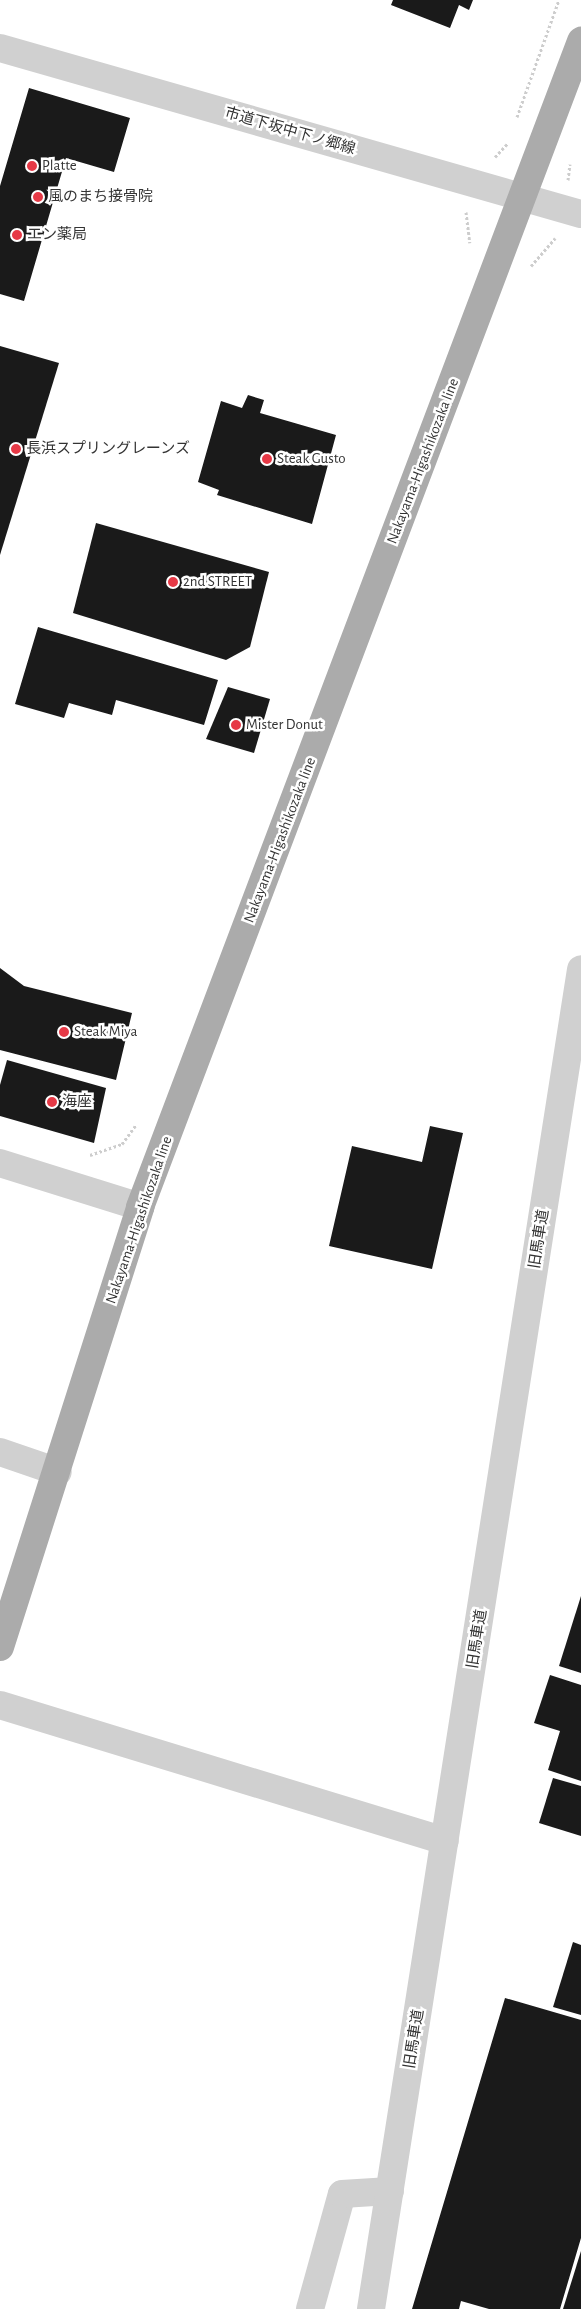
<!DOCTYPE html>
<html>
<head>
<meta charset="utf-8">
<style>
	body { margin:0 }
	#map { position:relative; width:581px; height:2309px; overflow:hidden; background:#fff; font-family:"Alegreya Sans","Noto Sans JP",sans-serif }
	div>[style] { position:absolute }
	.building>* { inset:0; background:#1a1a1a }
	.path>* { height:3px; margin-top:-1.5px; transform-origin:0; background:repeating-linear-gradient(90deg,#cdcdcd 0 2.5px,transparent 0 5px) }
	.minor>* { height:28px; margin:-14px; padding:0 14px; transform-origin:14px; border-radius:14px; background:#d0d0d0 }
	.major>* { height:28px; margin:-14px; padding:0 14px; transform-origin:14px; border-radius:14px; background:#ababab }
	.dots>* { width:14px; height:14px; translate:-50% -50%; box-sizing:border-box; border:2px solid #fff; border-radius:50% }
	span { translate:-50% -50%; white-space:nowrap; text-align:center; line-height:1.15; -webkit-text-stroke:5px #fff; paint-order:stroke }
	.street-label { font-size:15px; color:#333 }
	.poi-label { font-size:15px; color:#333 }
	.left { translate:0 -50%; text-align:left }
</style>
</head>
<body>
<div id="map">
	<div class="building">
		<i style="clip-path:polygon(393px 0,473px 0,469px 10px,459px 5px,450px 28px,391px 5px)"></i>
		<i style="clip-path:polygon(29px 88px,130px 118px,114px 172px,66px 158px,24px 301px,0 294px,0 186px)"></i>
		<i style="clip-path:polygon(0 346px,59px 363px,0 555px)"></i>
		<i style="clip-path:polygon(248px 395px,264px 400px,260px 413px,336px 435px,312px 524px,217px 495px,219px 490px,198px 482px,221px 401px,242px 408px)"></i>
		<i style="clip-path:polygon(96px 523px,269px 572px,250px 647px,226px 660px,73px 613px)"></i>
		<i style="clip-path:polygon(38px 627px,218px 680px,204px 725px,116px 700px,112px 715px,69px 703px,64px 718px,15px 704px)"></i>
		<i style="clip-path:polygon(228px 687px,270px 699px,254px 753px,206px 739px)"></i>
		<i style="clip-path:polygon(0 968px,24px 986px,132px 1013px,116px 1080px,0 1050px)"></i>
		<i style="clip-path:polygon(7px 1060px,106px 1088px,94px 1143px,0 1116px,0 1085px)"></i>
		<i style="clip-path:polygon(430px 1126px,463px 1133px,432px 1269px,329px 1246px,352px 1146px,422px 1162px)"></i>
		<i style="clip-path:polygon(581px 1596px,581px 1673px,559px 1666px)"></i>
		<i style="clip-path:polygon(550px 1675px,581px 1685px,581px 1781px,548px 1770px,560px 1731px,534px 1723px)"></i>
		<i style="clip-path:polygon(553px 1778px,581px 1786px,581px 1836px,539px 1823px)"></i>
		<i style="clip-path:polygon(573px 1942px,581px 1945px,581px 2015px,553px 2007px)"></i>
		<i style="clip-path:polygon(505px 1998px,581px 2020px,581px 2238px,560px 2309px,489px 2309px,461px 2301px,459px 2309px,412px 2309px)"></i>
		<i style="clip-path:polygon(581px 2251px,581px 2309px,563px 2309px)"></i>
	</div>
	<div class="path">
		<i style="left:517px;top:117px;width:124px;rotate:-70.3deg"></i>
		<i style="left:495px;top:157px;width:18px;rotate:-47deg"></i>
		<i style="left:568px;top:180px;width:16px;rotate:-83deg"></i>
		<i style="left:466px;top:212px;width:31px;rotate:83deg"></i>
		<i style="left:531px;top:266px;width:37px;rotate:-49deg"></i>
		<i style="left:90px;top:1155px;width:34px;rotate:-19deg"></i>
		<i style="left:122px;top:1144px;width:24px;rotate:-54deg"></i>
	</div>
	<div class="minor">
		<i style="left:0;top:48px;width:604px;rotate:15.95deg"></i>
		<i style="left:0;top:1163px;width:147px;rotate:17.4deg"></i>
		<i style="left:0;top:1452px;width:61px;rotate:19deg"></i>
		<i style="left:0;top:1705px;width:465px;rotate:17deg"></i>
		<i style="left:310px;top:2309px;width:119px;rotate:-74.5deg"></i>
		<i style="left:342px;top:2194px;width:48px;rotate:-3.6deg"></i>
		<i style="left:371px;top:2309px;width:1356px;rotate:-81.09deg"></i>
	</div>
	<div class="major">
		<i style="left:0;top:1647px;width:462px;rotate:-72.3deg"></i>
		<i style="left:140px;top:1207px;width:1247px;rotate:-69.28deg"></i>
	</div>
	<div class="dots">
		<i style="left:32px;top:166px;background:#e63946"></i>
		<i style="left:38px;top:197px;background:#e63946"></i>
		<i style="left:17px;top:235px;background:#e63946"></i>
		<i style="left:16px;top:449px;background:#e63946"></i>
		<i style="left:267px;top:459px;background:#e63946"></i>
		<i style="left:173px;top:582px;background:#e63946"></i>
		<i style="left:236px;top:725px;background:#e63946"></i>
		<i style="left:64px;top:1032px;background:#e63946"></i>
		<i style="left:52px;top:1102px;background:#e63946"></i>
	</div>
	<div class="street-label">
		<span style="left:290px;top:131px;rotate:16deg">市道下坂中下ノ郷線</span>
		<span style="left:423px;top:461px;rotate:-69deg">Nakayama-Higashikozaka line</span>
		<span style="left:280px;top:840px;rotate:-69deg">Nakayama-Higashikozaka line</span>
		<span style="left:139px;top:1220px;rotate:-71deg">Nakayama-Higashikozaka line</span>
		<span style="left:539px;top:1239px;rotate:-81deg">旧馬車道</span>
		<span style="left:477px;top:1639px;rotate:-81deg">旧馬車道</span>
		<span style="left:414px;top:2039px;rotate:-81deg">旧馬車道</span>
	</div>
	<div class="poi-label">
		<span class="left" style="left:42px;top:166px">Platte</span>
		<span class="left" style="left:48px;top:197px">風のまち接骨院</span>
		<span class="left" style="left:27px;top:235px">エン薬局</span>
		<span class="left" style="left:26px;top:449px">長浜スプリングレーンズ</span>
		<span class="left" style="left:277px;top:459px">Steak Gusto</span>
		<span class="left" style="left:183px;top:582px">2nd STREET</span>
		<span class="left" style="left:246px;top:725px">Mister Donut</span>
		<span class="left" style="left:74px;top:1032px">Steak Miya</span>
		<span class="left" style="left:62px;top:1102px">海座</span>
	</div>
</div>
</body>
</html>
